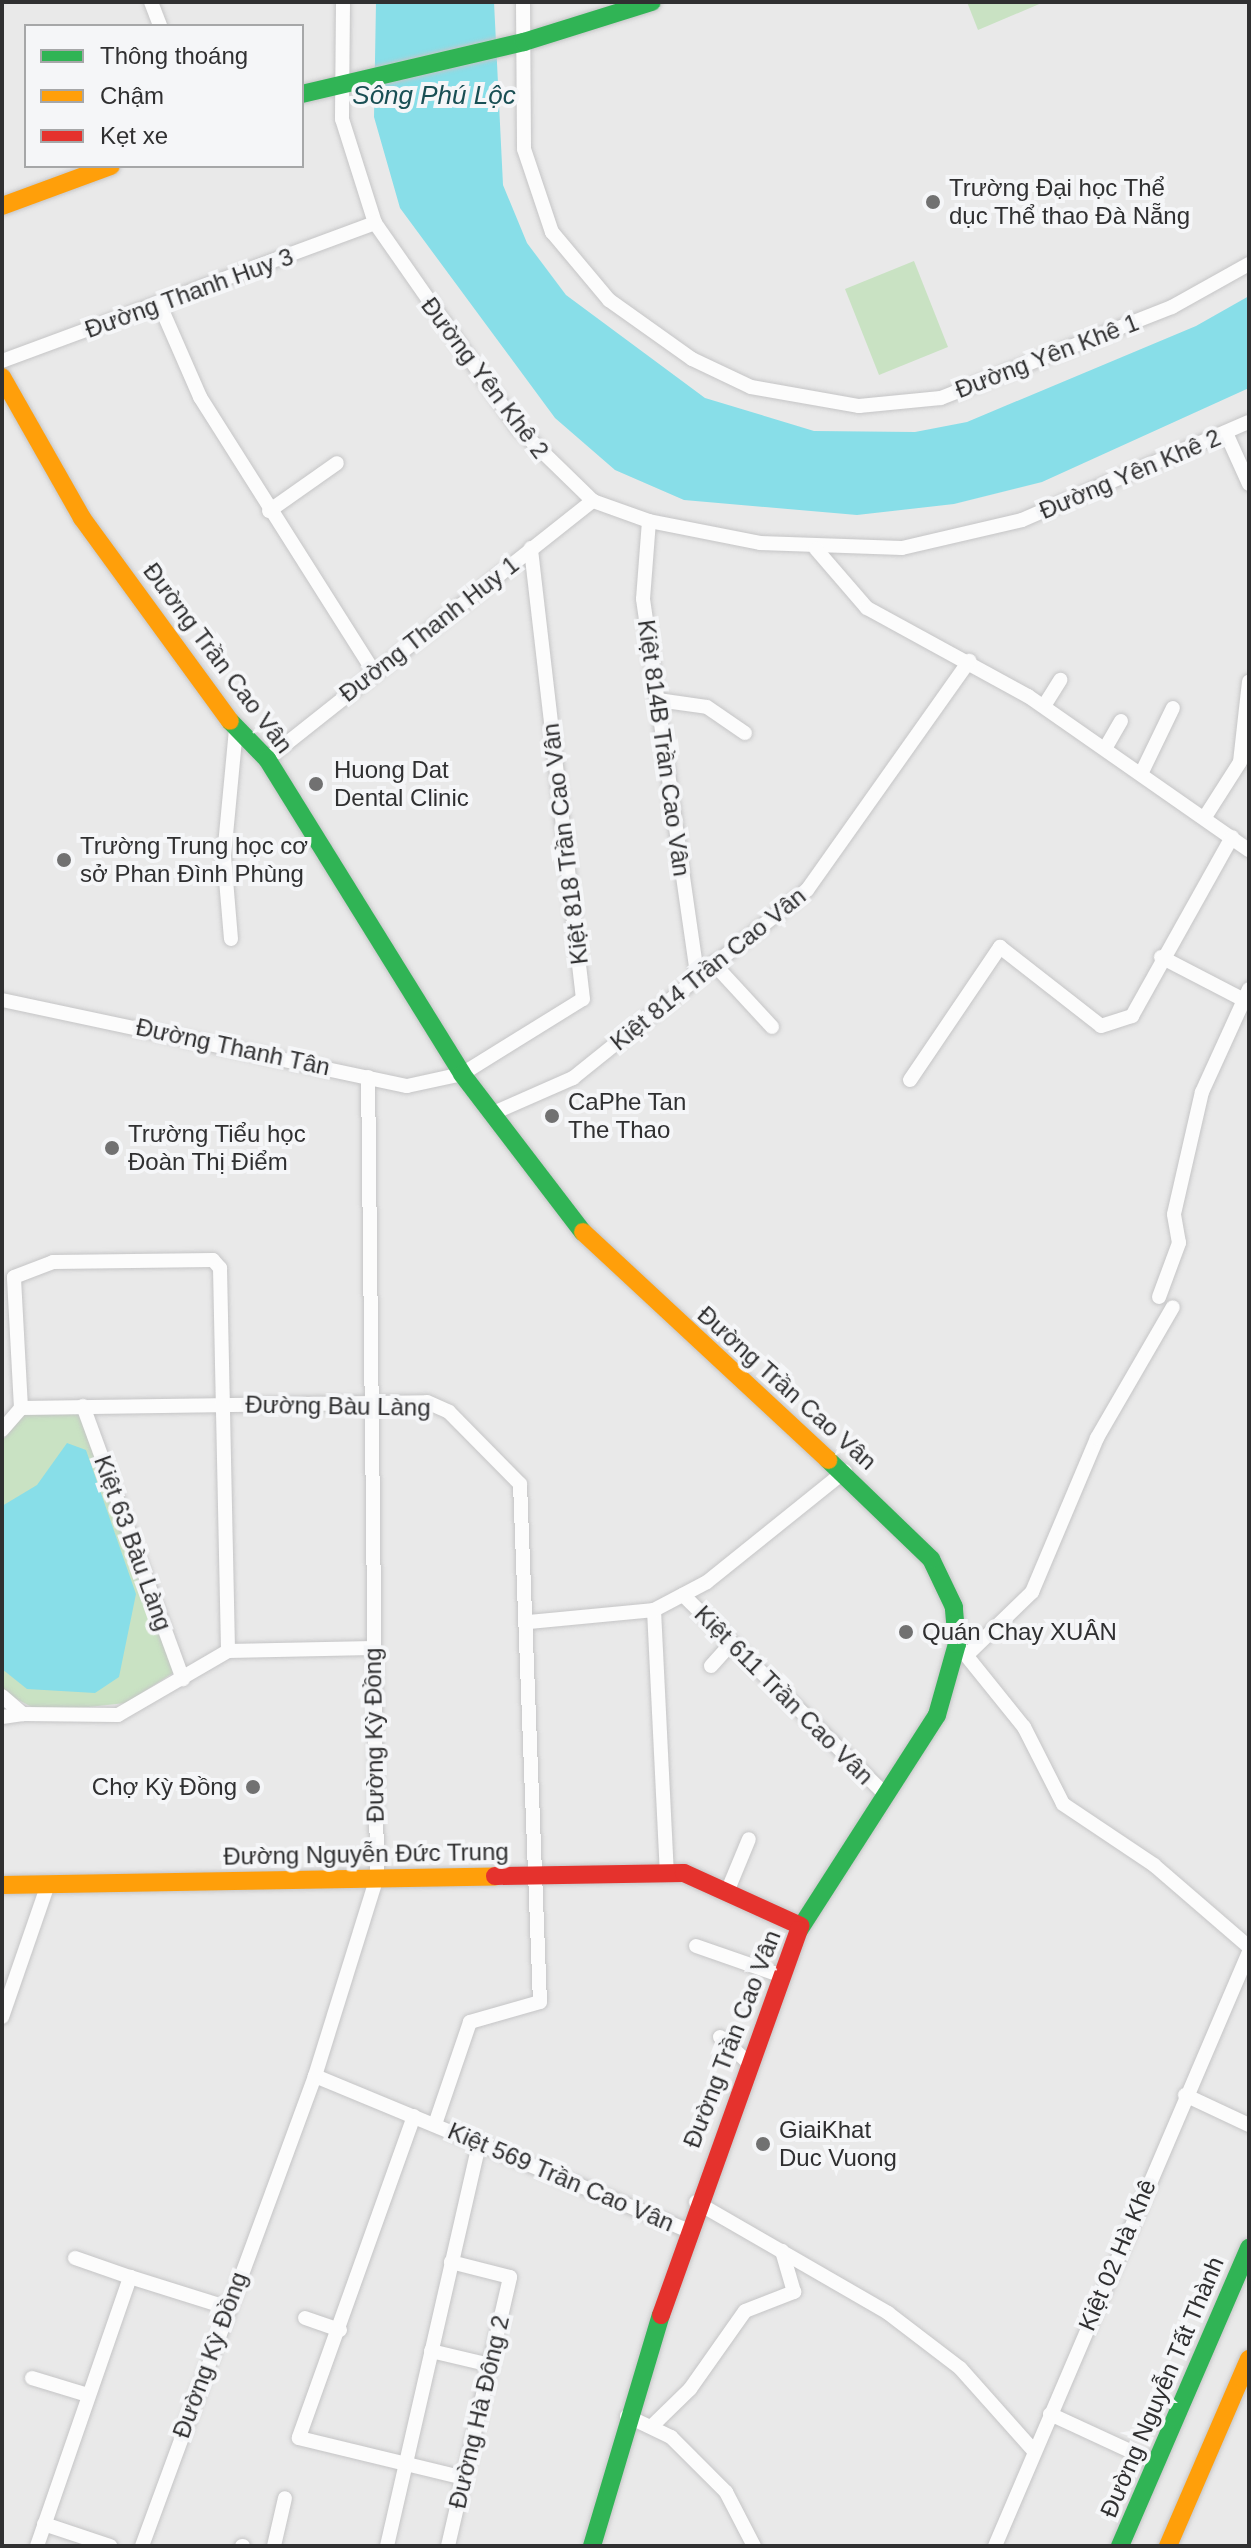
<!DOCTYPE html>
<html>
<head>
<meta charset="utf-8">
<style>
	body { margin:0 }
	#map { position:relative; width:1251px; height:2548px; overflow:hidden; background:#e9e9e9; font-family:Arial,sans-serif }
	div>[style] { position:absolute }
	.green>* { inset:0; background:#c9e2c3 }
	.water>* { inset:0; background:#88dee8 }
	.roads { filter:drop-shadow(0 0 2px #c5c5c6) drop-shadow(0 0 2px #c5c5c6) }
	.street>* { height:14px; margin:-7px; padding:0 7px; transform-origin:7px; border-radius:7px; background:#fcfcfc }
	.fast>* { height:18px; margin:-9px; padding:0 9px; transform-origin:9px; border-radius:9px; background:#30b455 }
	.slow>* { height:18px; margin:-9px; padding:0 9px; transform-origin:9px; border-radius:9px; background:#ff9f0a }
	.jam>* { height:18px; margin:-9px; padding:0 9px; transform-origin:9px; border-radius:9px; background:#e5322d }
	.dots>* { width:22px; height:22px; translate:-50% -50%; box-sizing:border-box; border:4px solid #f5f6f8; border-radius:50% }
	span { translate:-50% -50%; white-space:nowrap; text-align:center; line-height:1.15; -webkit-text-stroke:8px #f5f6f8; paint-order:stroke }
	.poi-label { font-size:24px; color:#303031 }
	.left { translate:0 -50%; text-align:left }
	.right { translate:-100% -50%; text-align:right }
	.street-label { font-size:24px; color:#303031 }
	.water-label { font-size:26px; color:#194f54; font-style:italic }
	.frame { position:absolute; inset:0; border:4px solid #303031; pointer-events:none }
	.legend { position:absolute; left:24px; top:24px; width:280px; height:144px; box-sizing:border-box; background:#f5f6f8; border:2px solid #a6a7a8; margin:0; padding:10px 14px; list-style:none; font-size:24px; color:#303031 }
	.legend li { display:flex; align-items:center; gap:16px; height:40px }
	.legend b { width:40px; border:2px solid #a6a7a8 }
</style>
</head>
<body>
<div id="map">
	<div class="green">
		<i style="clip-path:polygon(967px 2px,1044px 2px,978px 30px)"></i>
		<i style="clip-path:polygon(914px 261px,948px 347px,879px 375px,845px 289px)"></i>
		<i style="clip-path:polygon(83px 1414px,176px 1671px,126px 1703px,41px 1712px,2px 1691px,2px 1441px,24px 1415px)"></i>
	</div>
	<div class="water">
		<i style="clip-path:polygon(376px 2px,494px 2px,503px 185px,527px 243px,566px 295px,705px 398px,814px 431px,915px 432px,967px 422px,1196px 326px,1249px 296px,1249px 388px,1042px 482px,954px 504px,857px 515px,684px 500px,615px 470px,555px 418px,400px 208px,374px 117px)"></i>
		<i style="clip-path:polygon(67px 1443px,86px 1450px,136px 1594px,119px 1677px,95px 1693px,27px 1689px,2px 1669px,2px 1506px,37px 1485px)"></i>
	</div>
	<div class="roads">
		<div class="street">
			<i style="left:151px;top:2px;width:26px;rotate:69deg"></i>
			<i style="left:343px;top:2px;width:117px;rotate:90.5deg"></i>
			<i style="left:342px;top:119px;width:109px;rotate:72.4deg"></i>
			<i style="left:375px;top:223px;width:250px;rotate:55.1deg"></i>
			<i style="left:518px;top:428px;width:105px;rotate:44.2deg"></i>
			<i style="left:593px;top:501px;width:59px;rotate:19.7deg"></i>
			<i style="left:649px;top:521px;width:113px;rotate:11.2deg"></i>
			<i style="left:760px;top:543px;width:142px;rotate:2deg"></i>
			<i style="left:902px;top:548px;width:123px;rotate:-13.1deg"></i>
			<i style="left:1022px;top:520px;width:247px;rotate:-23.4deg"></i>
			<i style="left:523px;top:2px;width:147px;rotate:89.6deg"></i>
			<i style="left:524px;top:149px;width:88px;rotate:71.4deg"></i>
			<i style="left:552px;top:232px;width:89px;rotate:50deg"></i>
			<i style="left:609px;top:300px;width:102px;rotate:35.4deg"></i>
			<i style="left:692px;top:359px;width:65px;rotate:25.4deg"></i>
			<i style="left:751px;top:387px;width:110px;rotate:10deg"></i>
			<i style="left:859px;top:406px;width:82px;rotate:-5.6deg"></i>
			<i style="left:941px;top:398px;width:248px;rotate:-21.5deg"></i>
			<i style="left:1172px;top:307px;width:88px;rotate:-29.2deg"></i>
			<i style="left:159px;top:303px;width:103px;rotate:66.4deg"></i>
			<i style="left:200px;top:397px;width:324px;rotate:57.7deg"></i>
			<i style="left:2px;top:361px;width:398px;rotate:-20.3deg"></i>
			<i style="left:1226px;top:433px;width:56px;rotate:65.7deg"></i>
			<i style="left:269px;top:511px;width:83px;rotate:-35.2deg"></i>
			<i style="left:649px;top:521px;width:78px;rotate:94.4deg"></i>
			<i style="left:643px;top:599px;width:379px;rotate:81.8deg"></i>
			<i style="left:816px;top:549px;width:78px;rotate:49.2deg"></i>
			<i style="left:867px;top:608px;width:183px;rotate:28.7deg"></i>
			<i style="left:1028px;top:696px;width:269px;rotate:34.9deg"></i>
			<i style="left:658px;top:700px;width:49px;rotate:8.1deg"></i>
			<i style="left:707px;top:707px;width:46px;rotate:34.4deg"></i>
			<i style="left:1044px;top:706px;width:31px;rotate:-58deg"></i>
			<i style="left:1106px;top:747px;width:30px;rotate:-60deg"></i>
			<i style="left:267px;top:759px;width:416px;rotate:-38.4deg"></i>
			<i style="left:1142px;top:772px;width:71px;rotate:-64.2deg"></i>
			<i style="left:1205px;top:817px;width:65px;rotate:-57.5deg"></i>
			<i style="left:1240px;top:762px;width:81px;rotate:-83.6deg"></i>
			<i style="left:231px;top:939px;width:83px;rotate:-94.8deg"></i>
			<i style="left:224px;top:856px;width:128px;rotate:-84.6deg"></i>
			<i style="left:1161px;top:957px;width:93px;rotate:27.4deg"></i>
			<i style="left:713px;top:963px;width:87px;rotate:47.3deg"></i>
			<i style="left:2px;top:1000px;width:414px;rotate:12deg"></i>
			<i style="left:407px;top:1086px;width:56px;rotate:-12.3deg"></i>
			<i style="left:462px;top:1074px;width:142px;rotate:-31.8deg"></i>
			<i style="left:583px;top:999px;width:454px;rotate:-96.6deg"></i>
			<i style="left:910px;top:1080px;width:161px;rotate:-55.9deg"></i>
			<i style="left:1000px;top:947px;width:128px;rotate:38deg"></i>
			<i style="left:1101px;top:1026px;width:33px;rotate:-18deg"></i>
			<i style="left:1132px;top:1016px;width:205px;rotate:-60.8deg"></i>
			<i style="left:491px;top:1114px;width:90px;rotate:-23.7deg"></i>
			<i style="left:573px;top:1078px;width:300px;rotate:-38.8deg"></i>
			<i style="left:807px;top:890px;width:281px;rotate:-54.7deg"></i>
			<i style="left:1159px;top:1297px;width:58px;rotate:-69.7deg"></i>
			<i style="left:1179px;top:1243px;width:29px;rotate:-100deg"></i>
			<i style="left:1174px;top:1214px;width:125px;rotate:-77.1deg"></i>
			<i style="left:1202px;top:1092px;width:113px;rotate:-65.5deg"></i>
			<i style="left:83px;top:1406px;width:291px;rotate:69.9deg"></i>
			<i style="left:21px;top:1408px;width:406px;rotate:-0.8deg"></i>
			<i style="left:427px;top:1402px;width:24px;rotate:24deg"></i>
			<i style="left:449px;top:1412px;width:101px;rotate:45.4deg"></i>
			<i style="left:520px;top:1484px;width:518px;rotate:87.79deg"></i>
			<i style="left:540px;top:2002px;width:73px;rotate:164.1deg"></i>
			<i style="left:470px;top:2022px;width:108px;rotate:108.9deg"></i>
			<i style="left:2px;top:1430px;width:29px;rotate:-49deg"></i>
			<i style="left:21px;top:1408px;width:131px;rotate:-93.1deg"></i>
			<i style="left:14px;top:1277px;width:42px;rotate:-21deg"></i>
			<i style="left:53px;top:1262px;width:160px;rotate:-0.7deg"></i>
			<i style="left:213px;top:1260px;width:11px;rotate:49deg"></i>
			<i style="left:220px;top:1268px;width:383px;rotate:88.8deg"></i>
			<i style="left:683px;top:1595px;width:284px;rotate:44.6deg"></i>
			<i style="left:654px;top:1610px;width:263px;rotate:87.2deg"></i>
			<i style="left:529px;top:1622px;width:126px;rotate:-5.5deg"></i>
			<i style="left:654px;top:1610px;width:60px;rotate:-27.8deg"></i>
			<i style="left:707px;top:1582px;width:177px;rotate:-38.8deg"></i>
			<i style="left:957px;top:1644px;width:107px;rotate:51.1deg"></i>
			<i style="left:1024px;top:1727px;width:86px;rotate:63.1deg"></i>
			<i style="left:1063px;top:1804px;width:110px;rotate:33.8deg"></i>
			<i style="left:1154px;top:1865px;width:125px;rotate:40.8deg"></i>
			<i style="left:967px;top:1655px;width:91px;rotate:-44.1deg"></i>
			<i style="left:1032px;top:1592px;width:167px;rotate:-67.1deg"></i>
			<i style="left:1097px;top:1438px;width:151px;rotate:-59.9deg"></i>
			<i style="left:711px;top:1666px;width:31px;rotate:-48deg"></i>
			<i style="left:2px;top:1696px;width:28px;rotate:41deg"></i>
			<i style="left:23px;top:1714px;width:95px;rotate:0.6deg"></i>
			<i style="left:118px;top:1715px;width:127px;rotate:-30.2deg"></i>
			<i style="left:228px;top:1651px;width:145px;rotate:-1.2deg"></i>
			<i style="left:2px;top:1717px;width:21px;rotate:-8deg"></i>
			<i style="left:727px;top:1892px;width:57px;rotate:-67.5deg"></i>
			<i style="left:696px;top:1946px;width:91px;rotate:19.2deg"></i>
			<i style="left:2px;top:2017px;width:141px;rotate:-70.9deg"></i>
			<i style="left:720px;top:2037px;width:39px;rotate:42deg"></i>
			<i style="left:315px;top:2076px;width:402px;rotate:22.5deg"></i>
			<i style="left:1185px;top:2095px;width:71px;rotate:25.1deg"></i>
			<i style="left:414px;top:2116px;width:342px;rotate:109.7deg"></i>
			<i style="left:299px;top:2438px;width:170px;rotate:13.6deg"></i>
			<i style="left:696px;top:2202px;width:222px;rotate:30deg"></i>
			<i style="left:888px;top:2313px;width:91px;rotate:37.4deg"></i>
			<i style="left:960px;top:2368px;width:111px;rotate:48.3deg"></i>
			<i style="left:75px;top:2258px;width:58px;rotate:19.1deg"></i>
			<i style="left:305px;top:2318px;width:37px;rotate:19deg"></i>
			<i style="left:431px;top:2351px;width:61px;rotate:13.3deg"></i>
			<i style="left:32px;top:2378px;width:59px;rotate:16.9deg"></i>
			<i style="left:1050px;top:2414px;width:117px;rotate:24.8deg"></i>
			<i style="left:627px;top:2416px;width:49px;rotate:25.5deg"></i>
			<i style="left:671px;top:2437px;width:78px;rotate:45deg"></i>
			<i style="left:726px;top:2492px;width:61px;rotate:62.6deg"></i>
			<i style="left:652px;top:2426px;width:53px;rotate:-44.2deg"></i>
			<i style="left:690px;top:2389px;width:95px;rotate:-54.8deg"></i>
			<i style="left:745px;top:2311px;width:53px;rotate:-21.2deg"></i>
			<i style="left:794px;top:2292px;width:43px;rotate:-106.3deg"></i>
			<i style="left:44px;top:2524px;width:70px;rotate:18.4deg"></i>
			<i style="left:37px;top:2546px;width:285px;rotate:-70.9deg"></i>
			<i style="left:130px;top:2277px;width:101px;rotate:17.4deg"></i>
			<i style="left:142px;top:2546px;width:501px;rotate:-69.79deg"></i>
			<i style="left:315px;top:2076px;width:208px;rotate:-72.7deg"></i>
			<i style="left:377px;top:1877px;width:800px;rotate:-90.64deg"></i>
			<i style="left:242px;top:2546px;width:1px"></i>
			<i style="left:274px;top:2546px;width:49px;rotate:-77.1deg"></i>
			<i style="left:387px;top:2546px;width:413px;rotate:-77.1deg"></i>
			<i style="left:448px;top:2546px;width:276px;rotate:-77deg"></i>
			<i style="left:510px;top:2277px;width:61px;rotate:-165.7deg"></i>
			<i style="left:995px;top:2546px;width:646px;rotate:-66.85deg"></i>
		</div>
		<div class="fast">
			<i style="left:302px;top:94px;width:228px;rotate:-13.2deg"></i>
			<i style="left:524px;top:42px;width:134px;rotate:-17.4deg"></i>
			<i style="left:230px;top:721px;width:53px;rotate:45.8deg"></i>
			<i style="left:267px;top:759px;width:370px;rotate:58.2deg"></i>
			<i style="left:462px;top:1074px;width:199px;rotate:52.6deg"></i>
			<i style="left:799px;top:1930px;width:255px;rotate:-57.3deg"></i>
			<i style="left:937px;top:1715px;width:74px;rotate:-74.3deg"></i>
			<i style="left:957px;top:1644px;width:37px;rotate:-95deg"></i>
			<i style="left:954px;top:1607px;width:53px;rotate:-115.6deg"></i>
			<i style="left:931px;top:1559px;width:143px;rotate:-136.1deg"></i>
			<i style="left:592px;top:2546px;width:241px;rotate:-73.4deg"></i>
			<i style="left:1120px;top:2546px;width:325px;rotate:-66.6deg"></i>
		</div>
		<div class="slow">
			<i style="left:2px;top:206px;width:116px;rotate:-20.2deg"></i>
			<i style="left:2px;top:377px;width:162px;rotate:60.4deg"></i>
			<i style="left:82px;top:518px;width:251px;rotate:53.9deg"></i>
			<i style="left:583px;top:1232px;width:335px;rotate:42.9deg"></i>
			<i style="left:2px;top:1885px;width:493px;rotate:-1deg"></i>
			<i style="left:1168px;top:2546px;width:204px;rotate:-66.6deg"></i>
		</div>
		<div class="jam">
			<i style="left:495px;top:1876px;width:189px;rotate:-0.9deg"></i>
			<i style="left:684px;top:1873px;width:128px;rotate:24.4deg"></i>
			<i style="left:661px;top:2315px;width:409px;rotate:-70.3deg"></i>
		</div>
	</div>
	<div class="dots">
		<i style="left:933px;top:202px;background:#717171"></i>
		<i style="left:316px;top:784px;background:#717171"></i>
		<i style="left:64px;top:860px;background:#717171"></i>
		<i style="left:552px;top:1116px;background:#717171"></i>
		<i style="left:112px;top:1148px;background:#717171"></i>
		<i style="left:906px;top:1632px;background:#717171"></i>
		<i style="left:253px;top:1787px;background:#717171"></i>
		<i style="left:763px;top:2144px;background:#717171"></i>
	</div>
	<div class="poi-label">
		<span class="left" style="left:949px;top:202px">Trường Đại học Thể<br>dục Thể thao Đà Nẵng</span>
		<span class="left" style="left:334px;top:784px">Huong Dat<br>Dental Clinic</span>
		<span class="left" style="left:80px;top:860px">Trường Trung học cơ<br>sở Phan Đình Phùng</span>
		<span class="left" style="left:568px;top:1116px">CaPhe Tan<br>The Thao</span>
		<span class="left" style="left:128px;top:1148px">Trường Tiểu học<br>Đoàn Thị Điểm</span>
		<span class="left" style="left:922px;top:1632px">Quán Chay XUÂN</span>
		<span class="right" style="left:237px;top:1787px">Chợ Kỳ Đồng</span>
		<span class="left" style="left:779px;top:2144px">GiaiKhat<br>Duc Vuong</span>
	</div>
	<div class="street-label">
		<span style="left:189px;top:293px;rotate:-20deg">Đường Thanh Huy 3</span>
		<span style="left:1047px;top:356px;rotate:-21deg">Đường Yên Khê 1</span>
		<span style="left:485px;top:378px;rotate:53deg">Đường Yên Khê 2</span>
		<span style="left:1130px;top:474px;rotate:-23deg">Đường Yên Khê 2</span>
		<span style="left:429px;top:629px;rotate:-38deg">Đường Thanh Huy 1</span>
		<span style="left:218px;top:658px;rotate:53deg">Đường Trần Cao Vân</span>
		<span style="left:664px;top:748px;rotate:82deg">Kiệt 814B Trần Cao Vân</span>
		<span style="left:565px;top:844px;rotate:-97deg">Kiệt 818 Trần Cao Vân</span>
		<span style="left:708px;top:969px;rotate:-39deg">Kiệt 814 Trần Cao Vân</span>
		<span style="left:233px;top:1047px;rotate:12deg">Đường Thanh Tân</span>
		<span style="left:787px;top:1388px;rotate:42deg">Đường Trần Cao Vân</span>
		<span style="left:338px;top:1406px;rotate:1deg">Đường Bàu Làng</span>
		<span style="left:133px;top:1543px;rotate:70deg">Kiệt 63 Bàu Làng</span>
		<span style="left:784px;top:1695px;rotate:45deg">Kiệt 611 Trần Cao Vân</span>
		<span style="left:374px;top:1735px;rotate:-91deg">Đường Kỳ Đồng</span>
		<span style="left:366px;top:1854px;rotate:-1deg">Đường Nguyễn Đức Trung</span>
		<span style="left:732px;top:2039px;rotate:-69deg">Đường Trần Cao Vân</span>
		<span style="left:561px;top:2177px;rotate:23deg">Kiệt 569 Trần Cao Vân</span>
		<span style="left:1117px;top:2255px;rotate:-67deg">Kiệt 02 Hà Khê</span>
		<span style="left:210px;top:2355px;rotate:-70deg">Đường Kỳ Đồng</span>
		<span style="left:1162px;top:2387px;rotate:-67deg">Đường Nguyễn Tất Thành</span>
		<span style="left:479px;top:2412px;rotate:-77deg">Đường Hà Đông 2</span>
	</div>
	<div class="water-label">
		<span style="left:434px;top:96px">Sông Phú Lộc</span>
	</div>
	<div class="frame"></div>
	<ul class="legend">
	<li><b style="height:10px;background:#30b455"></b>Thông thoáng</li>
	<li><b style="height:10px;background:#ff9f0a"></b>Chậm</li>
	<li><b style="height:10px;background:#e5322d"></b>Kẹt xe</li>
	</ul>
</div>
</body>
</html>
